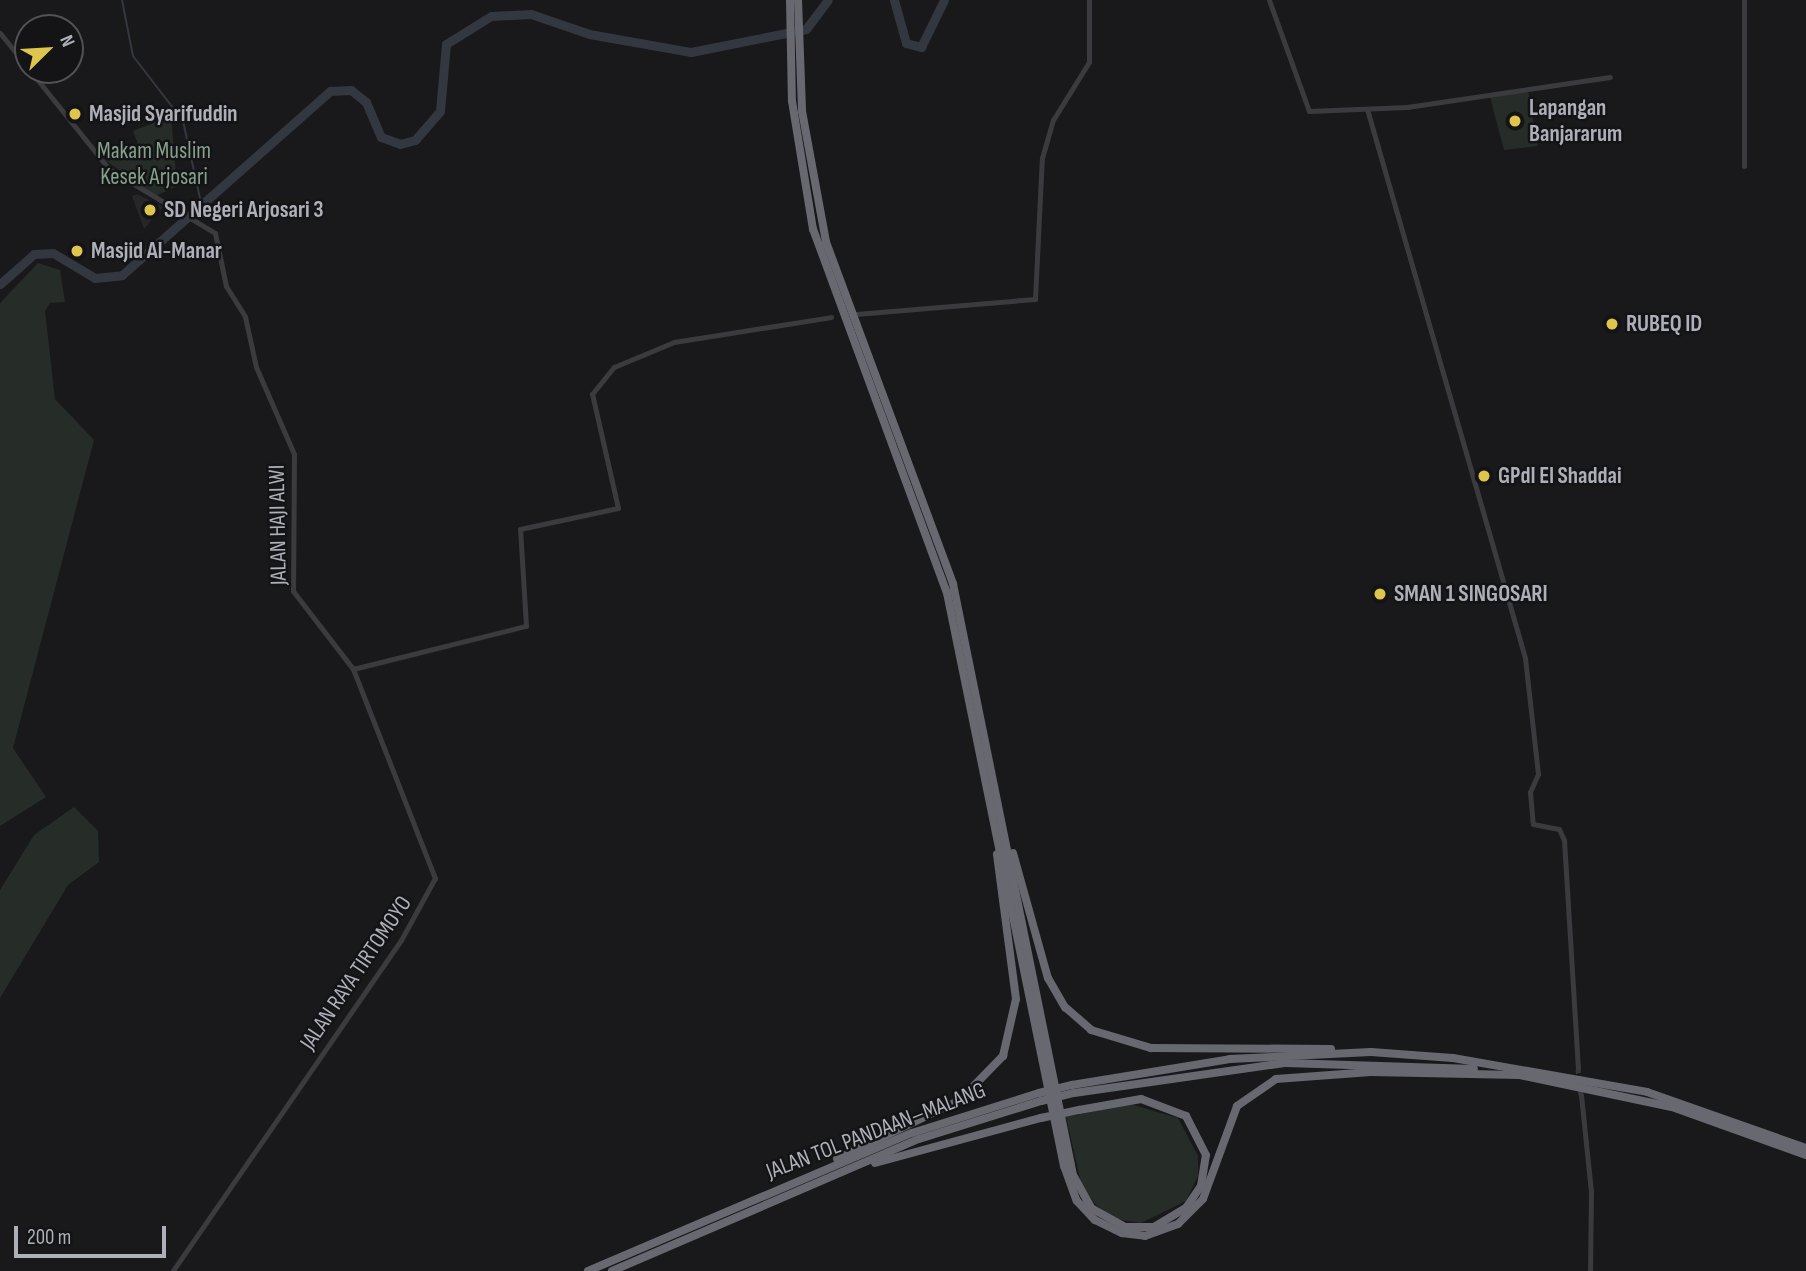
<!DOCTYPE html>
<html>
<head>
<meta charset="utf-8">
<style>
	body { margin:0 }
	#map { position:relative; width:1806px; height:1271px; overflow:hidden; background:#19191b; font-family:"Sofia Sans Condensed",sans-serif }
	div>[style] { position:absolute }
	.built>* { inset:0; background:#262528 }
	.green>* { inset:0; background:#262c27 }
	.stream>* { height:2px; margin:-1px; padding:0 1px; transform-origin:1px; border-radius:1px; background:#323740 }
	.river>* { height:9px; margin:-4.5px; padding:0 4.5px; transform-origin:4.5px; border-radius:4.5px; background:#323740 }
	.tertiary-tunnel>* { height:5px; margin-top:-2.5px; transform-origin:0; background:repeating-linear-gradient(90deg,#37373b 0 5px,transparent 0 7.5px) }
	.tertiary>* { height:5px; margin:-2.5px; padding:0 2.5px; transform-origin:2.5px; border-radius:2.5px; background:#3b3b3f }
	.motorway>* { height:8px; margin:-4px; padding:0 4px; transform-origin:4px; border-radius:4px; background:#676870 }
	.motorway-bridge>* { height:8px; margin:-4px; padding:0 4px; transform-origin:4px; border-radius:4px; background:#676870 }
	.dots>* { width:19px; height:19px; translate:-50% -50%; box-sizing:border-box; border:4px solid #141416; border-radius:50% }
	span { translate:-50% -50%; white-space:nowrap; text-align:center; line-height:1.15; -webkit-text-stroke:5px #141416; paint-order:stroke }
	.poi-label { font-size:23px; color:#adafb9; font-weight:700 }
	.left { translate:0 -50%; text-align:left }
	.park-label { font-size:23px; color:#86a28d }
	.street-label { font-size:23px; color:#adafb9 }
	.north { position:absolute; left:14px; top:14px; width:70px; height:70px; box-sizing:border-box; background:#141416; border:2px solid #515257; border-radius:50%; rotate:66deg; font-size:19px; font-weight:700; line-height:28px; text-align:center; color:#adafb9 }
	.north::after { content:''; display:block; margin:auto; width:24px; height:32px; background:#dec64e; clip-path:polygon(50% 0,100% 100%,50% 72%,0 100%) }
	.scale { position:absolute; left:14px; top:1226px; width:152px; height:32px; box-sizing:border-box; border:4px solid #adafb9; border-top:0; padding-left:9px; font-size:21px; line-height:24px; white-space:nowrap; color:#adafb9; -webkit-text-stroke:5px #141416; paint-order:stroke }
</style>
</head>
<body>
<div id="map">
	<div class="built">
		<i style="clip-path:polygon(137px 194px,163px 207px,144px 229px,132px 196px)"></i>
	</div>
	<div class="green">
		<i style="clip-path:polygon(1528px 91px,1538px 146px,1504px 150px,1490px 97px)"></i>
		<i style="clip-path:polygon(171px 116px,177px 186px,156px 196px,105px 160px,138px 144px,133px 131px)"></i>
		<i style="clip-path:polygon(38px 263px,60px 270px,65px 302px,50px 303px,45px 311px,55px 399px,94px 440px,13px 748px,46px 797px,0 826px,0 303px)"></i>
		<i style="clip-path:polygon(74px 807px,98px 831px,99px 862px,68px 885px,0 998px,0 890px,34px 835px)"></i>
		<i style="clip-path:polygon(1130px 1104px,1178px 1118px,1198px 1156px,1198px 1176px,1186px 1201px,1141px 1223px,1115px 1219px,1094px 1203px,1081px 1183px,1066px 1117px)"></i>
	</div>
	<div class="stream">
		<i style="left:122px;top:0;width:57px;rotate:78.9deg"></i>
		<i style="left:133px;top:56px;width:82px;rotate:52.4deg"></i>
		<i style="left:183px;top:121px;width:84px;rotate:77.6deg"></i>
	</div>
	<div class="river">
		<i style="left:894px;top:0;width:45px;rotate:74.4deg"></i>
		<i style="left:906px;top:43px;width:16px;rotate:15deg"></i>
		<i style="left:921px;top:47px;width:52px;rotate:-63.9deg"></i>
		<i style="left:0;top:284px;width:45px;rotate:-41.4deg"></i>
		<i style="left:34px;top:254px;width:19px;rotate:-3deg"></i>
		<i style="left:53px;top:253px;width:49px;rotate:30.8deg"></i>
		<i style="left:95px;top:278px;width:27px;rotate:-6deg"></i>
		<i style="left:122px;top:275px;width:278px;rotate:-41.5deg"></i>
		<i style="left:330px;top:91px;width:21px;rotate:-3deg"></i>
		<i style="left:351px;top:90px;width:19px;rotate:39deg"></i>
		<i style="left:366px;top:102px;width:38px;rotate:67deg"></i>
		<i style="left:381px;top:137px;width:20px;rotate:20deg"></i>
		<i style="left:400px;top:144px;width:16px;rotate:-15deg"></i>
		<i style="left:415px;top:140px;width:38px;rotate:-49deg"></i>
		<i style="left:440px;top:111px;width:67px;rotate:-84.9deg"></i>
		<i style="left:446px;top:44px;width:53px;rotate:-31.9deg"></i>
		<i style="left:491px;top:16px;width:40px;rotate:-2.9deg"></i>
		<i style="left:531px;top:14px;width:61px;rotate:19deg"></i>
		<i style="left:589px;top:34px;width:104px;rotate:10deg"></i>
		<i style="left:691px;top:52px;width:117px;rotate:-11.3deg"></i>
		<i style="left:806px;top:29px;width:36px;rotate:-53deg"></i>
	</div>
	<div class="tertiary-tunnel">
		<i style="left:1578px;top:1068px;width:27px;rotate:84deg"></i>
	</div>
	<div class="tertiary">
		<i style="left:1269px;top:0;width:118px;rotate:70.2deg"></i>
		<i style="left:1309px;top:111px;width:98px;rotate:-2.3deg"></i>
		<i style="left:1407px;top:107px;width:205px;rotate:-8.4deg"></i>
		<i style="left:1744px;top:0;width:166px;rotate:90deg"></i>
		<i style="left:0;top:33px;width:174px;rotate:51.3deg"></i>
		<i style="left:109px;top:169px;width:124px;rotate:31.1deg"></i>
		<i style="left:215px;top:233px;width:54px;rotate:78.3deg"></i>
		<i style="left:226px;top:286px;width:36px;rotate:58deg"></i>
		<i style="left:245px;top:317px;width:51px;rotate:77.6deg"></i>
		<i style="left:256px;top:367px;width:95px;rotate:66.4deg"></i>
		<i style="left:294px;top:454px;width:137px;rotate:90.4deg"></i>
		<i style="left:293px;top:591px;width:98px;rotate:52.4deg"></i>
		<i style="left:353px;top:669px;width:225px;rotate:68.6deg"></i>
		<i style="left:435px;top:878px;width:71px;rotate:118.7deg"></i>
		<i style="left:401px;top:940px;width:402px;rotate:124.6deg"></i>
		<i style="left:1367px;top:109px;width:571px;rotate:73.94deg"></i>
		<i style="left:1525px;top:658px;width:117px;rotate:83.6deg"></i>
		<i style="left:1538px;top:774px;width:20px;rotate:114deg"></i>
		<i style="left:1530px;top:792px;width:32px;rotate:85deg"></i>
		<i style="left:1533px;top:824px;width:26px;rotate:11deg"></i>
		<i style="left:1559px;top:829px;width:12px;rotate:66deg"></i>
		<i style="left:1564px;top:840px;width:228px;rotate:86.5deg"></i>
		<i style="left:856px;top:314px;width:180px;rotate:-4.8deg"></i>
		<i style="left:1035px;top:299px;width:141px;rotate:-87.2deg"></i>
		<i style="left:1042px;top:158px;width:40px;rotate:-74deg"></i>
		<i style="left:1053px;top:120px;width:68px;rotate:-58.2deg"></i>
		<i style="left:1089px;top:62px;width:62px;rotate:-90deg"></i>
		<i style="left:353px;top:669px;width:178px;rotate:-14deg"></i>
		<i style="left:526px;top:626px;width:97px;rotate:-93.5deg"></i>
		<i style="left:520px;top:529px;width:100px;rotate:-12.1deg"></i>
		<i style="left:618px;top:508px;width:117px;rotate:-102.8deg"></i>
		<i style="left:592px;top:394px;width:35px;rotate:-51deg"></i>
		<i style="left:614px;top:367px;width:65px;rotate:-22.6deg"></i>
		<i style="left:674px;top:342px;width:159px;rotate:-9deg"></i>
		<i style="left:1581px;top:1095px;width:97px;rotate:84.1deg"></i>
		<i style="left:1591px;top:1191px;width:80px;rotate:90.7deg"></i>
	</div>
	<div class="motorway">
		<i style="left:790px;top:0;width:101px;rotate:88.9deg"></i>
		<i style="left:792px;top:101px;width:130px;rotate:80.7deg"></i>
		<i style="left:813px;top:229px;width:388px;rotate:69.8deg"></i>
		<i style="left:947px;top:593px;width:585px;rotate:78.46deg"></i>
		<i style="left:1064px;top:1166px;width:37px;rotate:70deg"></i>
		<i style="left:1077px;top:1201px;width:26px;rotate:47deg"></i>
		<i style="left:1095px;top:1220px;width:30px;rotate:26deg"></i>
		<i style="left:1122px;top:1233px;width:23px;rotate:7deg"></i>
		<i style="left:1145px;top:1236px;width:35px;rotate:-20deg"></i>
		<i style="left:1178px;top:1224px;width:35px;rotate:-45deg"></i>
		<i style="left:1203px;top:1199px;width:99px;rotate:-69.9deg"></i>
		<i style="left:1237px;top:1106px;width:47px;rotate:-34.7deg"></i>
		<i style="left:1276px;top:1079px;width:95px;rotate:-4.2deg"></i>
		<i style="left:1371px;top:1072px;width:148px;rotate:1.2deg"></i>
		<i style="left:798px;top:0;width:111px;rotate:87.9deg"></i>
		<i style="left:802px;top:111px;width:133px;rotate:79.6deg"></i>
		<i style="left:826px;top:242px;width:365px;rotate:69.6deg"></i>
		<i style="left:953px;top:584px;width:603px;rotate:78.52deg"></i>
		<i style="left:1073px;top:1175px;width:38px;rotate:61deg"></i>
		<i style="left:1091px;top:1208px;width:39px;rotate:29deg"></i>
		<i style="left:1125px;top:1227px;width:29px"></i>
		<i style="left:1154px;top:1227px;width:37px;rotate:-31deg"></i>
		<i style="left:1186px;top:1208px;width:27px;rotate:-56deg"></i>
		<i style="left:1201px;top:1186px;width:31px;rotate:-81deg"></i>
		<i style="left:1206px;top:1155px;width:44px;rotate:-117.1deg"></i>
		<i style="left:1186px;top:1116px;width:48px;rotate:-159.3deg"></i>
		<i style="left:1141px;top:1099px;width:63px;rotate:169.9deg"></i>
		<i style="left:1013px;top:853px;width:130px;rotate:74.4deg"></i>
		<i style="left:1048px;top:978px;width:34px;rotate:60deg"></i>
		<i style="left:1065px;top:1007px;width:35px;rotate:41deg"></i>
		<i style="left:1091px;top:1030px;width:63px;rotate:16.7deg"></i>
		<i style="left:1151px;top:1048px;width:180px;rotate:0.3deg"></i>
		<i style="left:1515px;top:1074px;width:160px;rotate:11.9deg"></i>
		<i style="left:1672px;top:1107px;width:142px;rotate:19.7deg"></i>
		<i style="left:1072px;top:1085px;width:160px;rotate:-9.3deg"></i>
		<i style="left:1230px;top:1059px;width:141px;rotate:-2.8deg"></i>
		<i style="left:1371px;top:1052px;width:82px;rotate:4.2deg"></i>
		<i style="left:1453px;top:1058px;width:197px;rotate:9.9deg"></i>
		<i style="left:1647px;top:1092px;width:169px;rotate:19.4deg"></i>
		<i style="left:1074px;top:1093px;width:214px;rotate:-8.1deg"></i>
		<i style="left:1286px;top:1063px;width:188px;rotate:1.8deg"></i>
		<i style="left:837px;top:1159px;width:136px;rotate:-25.6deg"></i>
		<i style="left:960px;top:1100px;width:62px;rotate:-45.7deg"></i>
		<i style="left:1003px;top:1056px;width:58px;rotate:-77.2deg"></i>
		<i style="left:1016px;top:999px;width:146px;rotate:-97.5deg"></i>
		<i style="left:875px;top:1163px;width:172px;rotate:-15.2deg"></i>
		<i style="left:588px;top:1271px;width:352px;rotate:-23.1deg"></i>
		<i style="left:912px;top:1133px;width:133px;rotate:-17.5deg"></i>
		<i style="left:612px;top:1271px;width:334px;rotate:-23.3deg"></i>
		<i style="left:919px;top:1139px;width:128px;rotate:-17.3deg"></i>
	</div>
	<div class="motorway-bridge">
		<i style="left:1039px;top:1093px;width:34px;rotate:-14deg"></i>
		<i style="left:1041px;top:1101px;width:34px;rotate:-14deg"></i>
		<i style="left:1041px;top:1118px;width:39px;rotate:-12deg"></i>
	</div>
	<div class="dots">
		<i style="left:75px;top:114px;background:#dec64e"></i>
		<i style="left:1515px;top:121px;background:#dec64e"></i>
		<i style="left:150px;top:210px;background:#dec64e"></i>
		<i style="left:77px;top:251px;background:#dec64e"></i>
		<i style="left:1612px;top:324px;background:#dec64e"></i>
		<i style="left:1484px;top:476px;background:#dec64e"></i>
		<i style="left:1380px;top:594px;background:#dec64e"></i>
	</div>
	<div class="poi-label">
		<span class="left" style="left:1529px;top:121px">Lapangan<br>Banjararum</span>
		<span class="left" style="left:89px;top:114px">Masjid Syarifuddin</span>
		<span class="left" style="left:164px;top:210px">SD Negeri Arjosari 3</span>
		<span class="left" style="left:91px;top:251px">Masjid Al-Manar</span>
		<span class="left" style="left:1626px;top:324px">RUBEQ ID</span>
		<span class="left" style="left:1498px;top:476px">GPdI El Shaddai</span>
		<span class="left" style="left:1394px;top:594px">SMAN 1 SINGOSARI</span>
	</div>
	<div class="park-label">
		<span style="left:154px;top:164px">Makam Muslim<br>Kesek Arjosari</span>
	</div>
	<div class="street-label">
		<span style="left:278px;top:525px;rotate:-91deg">JALAN HAJI ALWI</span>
		<span style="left:356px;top:973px;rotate:-56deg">JALAN RAYA TIRTOMOYO</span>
		<span style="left:876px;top:1131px;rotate:-21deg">JALAN TOL PANDAAN–MALANG</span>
	</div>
	<div class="north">N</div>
	<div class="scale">200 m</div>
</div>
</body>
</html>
